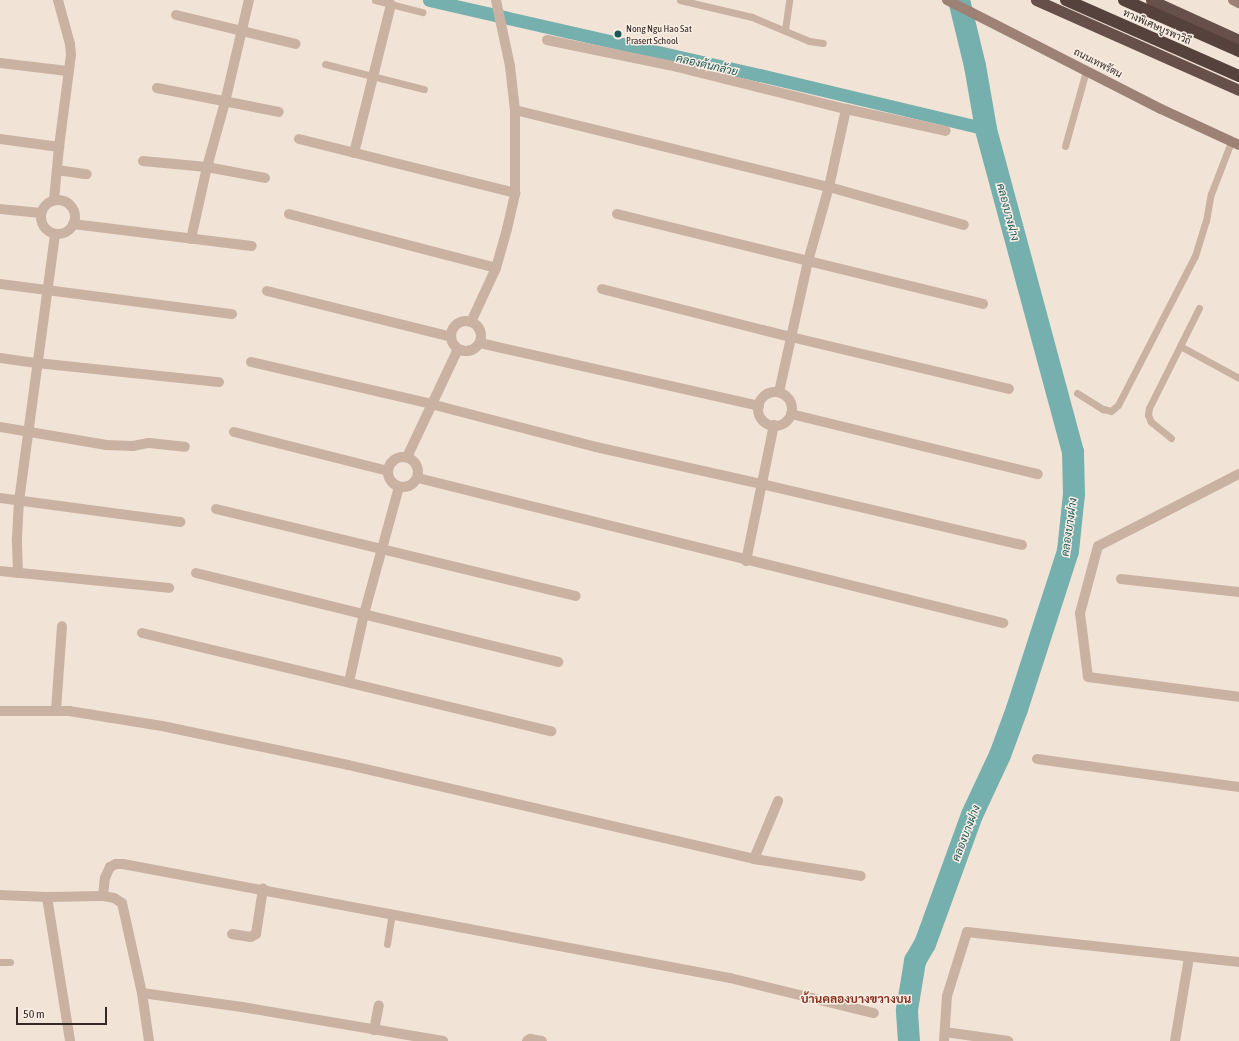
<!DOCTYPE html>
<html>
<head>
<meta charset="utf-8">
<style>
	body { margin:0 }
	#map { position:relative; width:1239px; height:1041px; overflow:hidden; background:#f2e3d7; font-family:"Asap Condensed",Sarabun,sans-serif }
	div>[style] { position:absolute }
	.canal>* { height:13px; margin:-6.5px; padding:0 6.5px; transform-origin:6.5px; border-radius:6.5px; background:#76b0ae }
	.river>* { height:22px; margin:-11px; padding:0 11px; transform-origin:11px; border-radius:11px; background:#76b0ae }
	.service>* { height:7px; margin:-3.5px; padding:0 3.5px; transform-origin:3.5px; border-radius:3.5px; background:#cab2a3 }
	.minor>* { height:10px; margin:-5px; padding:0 5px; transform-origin:5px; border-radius:5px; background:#cab2a3 }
	.minor>.ring { margin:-5px; padding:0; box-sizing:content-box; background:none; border:10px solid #cab2a3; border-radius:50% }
	.secondary>* { height:10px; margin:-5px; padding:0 5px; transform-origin:5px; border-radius:5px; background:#9d8175 }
	.trunk>* { height:11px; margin:-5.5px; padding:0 5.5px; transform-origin:5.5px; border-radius:5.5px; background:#665049 }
	.motorway>* { height:12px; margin:-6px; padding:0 6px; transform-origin:6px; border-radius:6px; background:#56423c }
	.dots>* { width:11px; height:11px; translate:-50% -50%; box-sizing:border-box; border:2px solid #f9eee4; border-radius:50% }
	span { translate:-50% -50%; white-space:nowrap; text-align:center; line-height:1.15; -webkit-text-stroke:3px #f9eee4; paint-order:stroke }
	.street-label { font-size:10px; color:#352926 }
	.poi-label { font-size:10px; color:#352926 }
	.left { translate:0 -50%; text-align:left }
	.water-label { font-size:11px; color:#1a5757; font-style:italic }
	.quarter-label { font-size:12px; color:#862e1c; font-weight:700 }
	.scale { position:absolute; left:16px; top:1007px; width:91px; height:18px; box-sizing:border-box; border:2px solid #352926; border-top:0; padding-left:5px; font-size:12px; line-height:14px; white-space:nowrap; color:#352926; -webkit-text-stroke:3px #f9eee4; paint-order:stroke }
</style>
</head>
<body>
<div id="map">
	<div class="canal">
		<i style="left:429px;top:0;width:339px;rotate:12.8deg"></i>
		<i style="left:760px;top:75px;width:232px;rotate:13.4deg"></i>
	</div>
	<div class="river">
		<i style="left:909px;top:1041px;width:31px;rotate:-94deg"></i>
		<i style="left:907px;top:1010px;width:50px;rotate:-80.7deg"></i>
		<i style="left:915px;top:961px;width:20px;rotate:-60deg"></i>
		<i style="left:925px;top:944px;width:137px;rotate:-70deg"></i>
		<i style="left:972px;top:815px;width:66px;rotate:-65deg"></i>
		<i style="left:1000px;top:755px;width:49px;rotate:-69.7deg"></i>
		<i style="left:1017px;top:709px;width:166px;rotate:-72.1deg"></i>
		<i style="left:1068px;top:551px;width:57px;rotate:-84deg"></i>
		<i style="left:1074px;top:494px;width:42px;rotate:-91.4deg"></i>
		<i style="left:1073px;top:452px;width:335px;rotate:-105.1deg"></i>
		<i style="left:986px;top:129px;width:64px;rotate:-99.9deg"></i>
		<i style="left:975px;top:66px;width:68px;rotate:-103.6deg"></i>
	</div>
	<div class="service">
		<i style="left:375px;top:0;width:49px;rotate:14.3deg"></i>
		<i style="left:680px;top:0;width:74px;rotate:13.3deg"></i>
		<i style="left:752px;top:17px;width:62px;rotate:22.8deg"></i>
		<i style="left:809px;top:41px;width:14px;rotate:8deg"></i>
		<i style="left:785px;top:30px;width:30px;rotate:-82deg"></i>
		<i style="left:325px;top:64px;width:102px;rotate:14.2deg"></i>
		<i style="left:1065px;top:146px;width:78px;rotate:-74.4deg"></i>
		<i style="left:1199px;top:308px;width:42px;rotate:116.6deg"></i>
		<i style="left:1180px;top:346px;width:67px;rotate:28.5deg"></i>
		<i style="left:1077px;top:393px;width:31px;rotate:32deg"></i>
		<i style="left:1103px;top:409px;width:8px;rotate:14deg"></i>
		<i style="left:1111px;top:411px;width:9px;rotate:-41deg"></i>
		<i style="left:1118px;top:405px;width:168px;rotate:-62.7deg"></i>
		<i style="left:1195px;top:256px;width:37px;rotate:-73deg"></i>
		<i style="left:1206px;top:221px;width:27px;rotate:-80deg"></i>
		<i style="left:1211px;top:194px;width:56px;rotate:-69deg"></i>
		<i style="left:1171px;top:438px;width:26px;rotate:-141deg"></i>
		<i style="left:1151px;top:422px;width:8px;rotate:-113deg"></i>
		<i style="left:1148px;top:415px;width:7px;rotate:-82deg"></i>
		<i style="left:1149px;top:408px;width:69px;rotate:-63.4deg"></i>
		<i style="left:387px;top:944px;width:30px;rotate:-81deg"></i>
		<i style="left:0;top:962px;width:10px"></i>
	</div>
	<div class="minor">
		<i style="left:176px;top:15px;width:123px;rotate:13.6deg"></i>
		<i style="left:547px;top:40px;width:133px;rotate:11.7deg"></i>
		<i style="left:677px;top:67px;width:174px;rotate:14deg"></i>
		<i style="left:846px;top:109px;width:102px;rotate:12.4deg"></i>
		<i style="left:0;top:63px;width:68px;rotate:6.7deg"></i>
		<i style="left:157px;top:88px;width:124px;rotate:11.1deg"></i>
		<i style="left:515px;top:110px;width:323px;rotate:13.8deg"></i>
		<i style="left:829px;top:187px;width:140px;rotate:15.7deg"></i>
		<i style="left:0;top:139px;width:60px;rotate:7.7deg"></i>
		<i style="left:299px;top:139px;width:223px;rotate:14deg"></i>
		<i style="left:354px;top:153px;width:153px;rotate:-76deg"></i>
		<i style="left:143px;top:161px;width:64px;rotate:5.4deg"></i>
		<i style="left:207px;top:167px;width:59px;rotate:10.7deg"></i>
		<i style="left:57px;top:170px;width:30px;rotate:8deg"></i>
		<i class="ring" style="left:41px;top:200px;width:24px;height:24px"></i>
		<i style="left:54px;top:200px;width:53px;rotate:-84.6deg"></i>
		<i style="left:59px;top:147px;width:93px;rotate:-82.6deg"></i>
		<i style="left:71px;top:55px;width:11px;rotate:-95deg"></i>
		<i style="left:70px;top:44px;width:46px;rotate:-105.3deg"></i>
		<i style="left:0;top:209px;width:41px;rotate:5.6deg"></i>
		<i style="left:289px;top:214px;width:214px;rotate:14.6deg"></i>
		<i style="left:617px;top:214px;width:377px;rotate:13.8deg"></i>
		<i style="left:73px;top:224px;width:180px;rotate:7deg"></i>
		<i style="left:191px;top:239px;width:74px;rotate:-77.5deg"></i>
		<i style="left:207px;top:167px;width:67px;rotate:-74.5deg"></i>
		<i style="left:225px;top:102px;width:105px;rotate:-76.8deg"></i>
		<i style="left:0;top:284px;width:234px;rotate:7.4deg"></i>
		<i style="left:602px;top:289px;width:195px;rotate:14.3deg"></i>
		<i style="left:791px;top:337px;width:224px;rotate:13.4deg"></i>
		<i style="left:267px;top:291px;width:190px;rotate:14deg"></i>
		<i class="ring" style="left:451px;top:321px;width:20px;height:20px"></i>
		<i style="left:471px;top:322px;width:60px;rotate:-65.2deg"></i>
		<i style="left:496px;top:268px;width:41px;rotate:-74.2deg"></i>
		<i style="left:507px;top:229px;width:37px;rotate:-77deg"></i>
		<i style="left:515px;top:193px;width:83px;rotate:-90deg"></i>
		<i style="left:515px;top:110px;width:44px;rotate:-96.5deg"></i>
		<i style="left:510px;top:66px;width:67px;rotate:-102deg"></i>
		<i style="left:480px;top:343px;width:286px;rotate:12.7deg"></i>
		<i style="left:0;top:358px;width:37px;rotate:8deg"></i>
		<i style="left:37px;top:363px;width:183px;rotate:6deg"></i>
		<i style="left:251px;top:362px;width:185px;rotate:13.1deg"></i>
		<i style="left:431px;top:404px;width:171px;rotate:14.6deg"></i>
		<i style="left:596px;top:447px;width:170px;rotate:12.6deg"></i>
		<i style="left:762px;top:484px;width:267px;rotate:13.2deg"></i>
		<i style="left:779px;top:392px;width:134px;rotate:-77.5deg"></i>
		<i style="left:808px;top:261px;width:77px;rotate:-74.2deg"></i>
		<i style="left:829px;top:187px;width:80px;rotate:-77.7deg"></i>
		<i class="ring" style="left:758px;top:392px;width:24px;height:24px"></i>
		<i style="left:791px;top:414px;width:254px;rotate:13.7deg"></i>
		<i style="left:0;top:427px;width:108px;rotate:9.6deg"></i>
		<i style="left:106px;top:445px;width:27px;rotate:2deg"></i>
		<i style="left:133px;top:446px;width:16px;rotate:-11deg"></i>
		<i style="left:149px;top:443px;width:36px;rotate:6deg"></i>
		<i style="left:234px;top:432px;width:159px;rotate:14.2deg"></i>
		<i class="ring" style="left:388px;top:457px;width:20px;height:20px"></i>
		<i style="left:407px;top:457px;width:119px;rotate:-64.7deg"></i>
		<i style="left:1239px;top:474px;width:158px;rotate:152.9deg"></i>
		<i style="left:1098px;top:546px;width:69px;rotate:105deg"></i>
		<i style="left:1080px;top:613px;width:64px;rotate:82.9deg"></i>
		<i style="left:1088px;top:677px;width:152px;rotate:7.5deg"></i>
		<i style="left:418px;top:478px;width:603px;rotate:13.92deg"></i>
		<i style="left:0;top:498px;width:182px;rotate:7.6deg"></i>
		<i style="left:216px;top:509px;width:370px;rotate:13.6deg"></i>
		<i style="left:746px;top:561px;width:139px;rotate:-78.4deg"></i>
		<i style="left:0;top:571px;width:170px;rotate:5.7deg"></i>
		<i style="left:18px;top:573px;width:35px;rotate:-92deg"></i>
		<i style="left:17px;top:538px;width:37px;rotate:-87deg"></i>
		<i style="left:19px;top:501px;width:269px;rotate:-82.3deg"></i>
		<i style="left:196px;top:573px;width:373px;rotate:13.8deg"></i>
		<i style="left:1121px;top:579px;width:119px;rotate:6.3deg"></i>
		<i style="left:142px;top:633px;width:421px;rotate:13.5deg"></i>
		<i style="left:349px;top:682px;width:70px;rotate:-77.6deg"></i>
		<i style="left:364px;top:614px;width:132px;rotate:-74.6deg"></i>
		<i style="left:56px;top:710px;width:84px;rotate:-85.9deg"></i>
		<i style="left:0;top:711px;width:69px"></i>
		<i style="left:69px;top:711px;width:94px;rotate:9.2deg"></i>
		<i style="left:162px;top:726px;width:190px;rotate:11.8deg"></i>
		<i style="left:348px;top:765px;width:417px;rotate:13deg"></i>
		<i style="left:754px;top:859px;width:108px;rotate:9deg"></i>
		<i style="left:1037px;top:759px;width:204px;rotate:7.9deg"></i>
		<i style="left:754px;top:859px;width:63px;rotate:-67.5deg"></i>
		<i style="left:0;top:895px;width:47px;rotate:2.4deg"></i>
		<i style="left:47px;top:897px;width:56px;rotate:-1deg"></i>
		<i style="left:103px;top:896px;width:11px;rotate:10deg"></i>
		<i style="left:114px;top:898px;width:9px;rotate:32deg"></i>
		<i style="left:122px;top:903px;width:92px;rotate:77.5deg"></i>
		<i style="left:142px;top:993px;width:49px;rotate:81.7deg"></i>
		<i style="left:103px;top:896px;width:18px;rotate:-84deg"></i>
		<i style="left:105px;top:878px;width:12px;rotate:-66deg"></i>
		<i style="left:110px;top:867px;width:7px;rotate:-27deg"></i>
		<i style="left:116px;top:864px;width:7px"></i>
		<i style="left:123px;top:864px;width:618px;rotate:10.64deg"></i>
		<i style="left:730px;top:978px;width:148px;rotate:13.7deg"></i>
		<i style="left:47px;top:897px;width:146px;rotate:80.9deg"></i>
		<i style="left:232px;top:934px;width:19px;rotate:9deg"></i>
		<i style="left:251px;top:937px;width:6px;rotate:-31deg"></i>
		<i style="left:256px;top:934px;width:46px;rotate:-81.2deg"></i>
		<i style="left:142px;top:993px;width:101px;rotate:8deg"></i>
		<i style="left:242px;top:1007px;width:204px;rotate:9.6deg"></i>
		<i style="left:374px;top:1030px;width:25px;rotate:-79deg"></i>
		<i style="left:945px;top:1032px;width:64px;rotate:8.1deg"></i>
		<i style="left:527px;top:1041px;width:4px;rotate:-34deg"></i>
		<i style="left:530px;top:1039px;width:12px;rotate:9deg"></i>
		<i style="left:944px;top:1041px;width:45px;rotate:-86.2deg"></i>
		<i style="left:947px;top:996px;width:67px;rotate:-72.6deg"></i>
		<i style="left:967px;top:932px;width:274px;rotate:6.3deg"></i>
		<i style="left:1175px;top:1041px;width:85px;rotate:-80.5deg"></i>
	</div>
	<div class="secondary">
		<i style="left:947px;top:0;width:240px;rotate:27deg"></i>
		<i style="left:1161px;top:109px;width:86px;rotate:24.8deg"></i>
		<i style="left:1233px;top:0;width:7px;rotate:27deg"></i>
	</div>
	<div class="trunk">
		<i style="left:1036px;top:0;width:222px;rotate:23.9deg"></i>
		<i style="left:1151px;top:0;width:97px;rotate:24.4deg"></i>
	</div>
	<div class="motorway">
		<i style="left:1066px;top:0;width:189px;rotate:23.7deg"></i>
		<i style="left:1124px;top:0;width:126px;rotate:23.9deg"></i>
	</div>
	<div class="dots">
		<i style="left:618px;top:34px;background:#1a5757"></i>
	</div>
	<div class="street-label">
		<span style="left:1157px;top:27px;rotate:24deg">ทางพิเศษบูรพาวิถี</span>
		<span style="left:1098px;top:63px;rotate:27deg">ถนนเทพรัตน</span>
	</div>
	<div class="poi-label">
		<span class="left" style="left:626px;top:34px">Nong Ngu Hao Sat<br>Prasert School</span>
	</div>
	<div class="water-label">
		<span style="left:707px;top:65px;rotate:13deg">คลองต้นกล้วย</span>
		<span style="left:1008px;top:212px;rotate:75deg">คลองบางฝาง</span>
		<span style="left:1069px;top:527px;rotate:-82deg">คลองบางฝาง</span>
		<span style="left:966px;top:833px;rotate:-69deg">คลองบางฝาง</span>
	</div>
	<div class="quarter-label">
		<span style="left:856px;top:1000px">บ้านคลองบางขวางบน</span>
	</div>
	<div class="scale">50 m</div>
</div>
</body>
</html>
